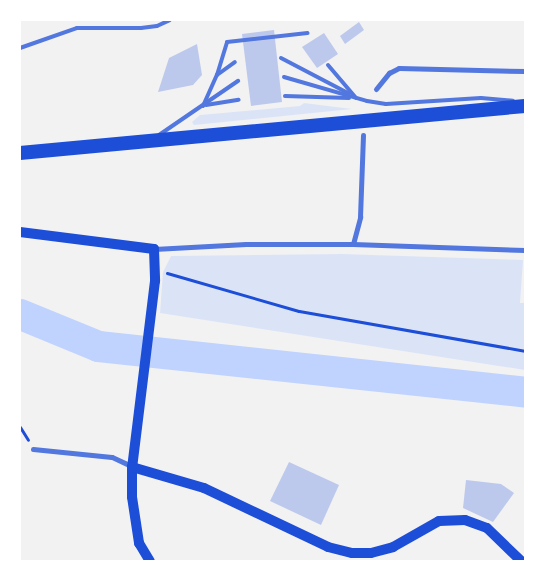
<!DOCTYPE html>
<html>
<head>
<meta charset="utf-8">
<style>
	body { margin:0 }
	#map { position:relative; width:545px; height:581px; overflow:hidden; background:#f2f2f2; font-family:"PT Serif",serif }
	div>[style] { position:absolute }
	.green>* { inset:0; background:#dbe4f7 }
	.river>* { height:31px; margin:-15.5px; padding:0 15.5px; transform-origin:15.5px; border-radius:15.5px; background:#bfd3fe }
	.building>* { inset:0; background:#bdc9ec }
	.path>* { height:3px; margin:-1.5px; padding:0 1.5px; transform-origin:1.5px; border-radius:1.5px; background:#1d4ed8 }
	.service>* { height:4px; margin:-2px; padding:0 2px; transform-origin:2px; border-radius:2px; background:#5277de }
	.minor>* { height:5px; margin:-2.5px; padding:0 2.5px; transform-origin:2.5px; border-radius:2.5px; background:#5277de }
	.secondary>* { height:10px; margin:-5px; padding:0 5px; transform-origin:5px; border-radius:5px; background:#1d4ed8 }
	.trunk>* { height:14px; margin:-7px; padding:0 7px; transform-origin:7px; border-radius:7px; background:#1d4ed8 }
	span { translate:-50% -50%; white-space:nowrap; text-align:center; line-height:1.15; -webkit-text-stroke:5px #fff; paint-order:stroke }
	.frame { position:absolute; inset:0; border:21px solid #fff; pointer-events:none }
</style>
</head>
<body>
<div id="map">
	<div class="green">
		<i style="clip-path:polygon(304px 103px,352px 109px,194px 125px,192px 122px,200px 115px,300px 106px)"></i>
		<i style="clip-path:polygon(342px 254px,523px 260px,520px 303px,525px 303px,525px 370px,160px 313px,163px 272px,171px 256px)"></i>
	</div>
	<div class="river">
		<i style="left:20px;top:314px;width:84px;rotate:22.3deg"></i>
		<i style="left:98px;top:346px;width:429px;rotate:6.1deg"></i>
	</div>
	<div class="building">
		<i style="clip-path:polygon(359px 22px,364px 30px,345px 44px,340px 36px)"></i>
		<i style="clip-path:polygon(274px 30px,282px 102px,251px 106px,242px 34px)"></i>
		<i style="clip-path:polygon(324px 33px,338px 54px,317px 68px,302px 47px)"></i>
		<i style="clip-path:polygon(197px 44px,202px 75px,193px 85px,158px 92px,169px 58px)"></i>
		<i style="clip-path:polygon(289px 462px,339px 485px,321px 525px,270px 501px)"></i>
		<i style="clip-path:polygon(466px 480px,501px 484px,514px 493px,493px 522px,463px 508px)"></i>
	</div>
	<div class="path">
		<i style="left:167px;top:273px;width:137px;rotate:16.1deg"></i>
		<i style="left:299px;top:311px;width:230px;rotate:10deg"></i>
		<i style="left:20px;top:427px;width:15px;rotate:58deg"></i>
	</div>
	<div class="service">
		<i style="left:20px;top:48px;width:60px;rotate:-19.3deg"></i>
		<i style="left:77px;top:28px;width:64px"></i>
		<i style="left:141px;top:28px;width:16px;rotate:-7deg"></i>
		<i style="left:157px;top:26px;width:14px;rotate:-25deg"></i>
		<i style="left:281px;top:58px;width:76px;rotate:27.6deg"></i>
		<i style="left:328px;top:65px;width:43px;rotate:49.7deg"></i>
		<i style="left:217px;top:75px;width:34px;rotate:-73deg"></i>
		<i style="left:227px;top:42px;width:81px;rotate:-6.4deg"></i>
		<i style="left:284px;top:77px;width:86px;rotate:16.1deg"></i>
		<i style="left:367px;top:101px;width:19px;rotate:9deg"></i>
		<i style="left:386px;top:104px;width:95px;rotate:-3.6deg"></i>
		<i style="left:481px;top:98px;width:32px;rotate:5deg"></i>
		<i style="left:285px;top:96px;width:64px;rotate:1.8deg"></i>
		<i style="left:206px;top:105px;width:33px;rotate:-9deg"></i>
		<i style="left:203px;top:106px;width:34px;rotate:-66deg"></i>
		<i style="left:217px;top:75px;width:22px;rotate:-36deg"></i>
		<i style="left:159px;top:135px;width:96px;rotate:-34.4deg"></i>
	</div>
	<div class="minor">
		<i style="left:376px;top:89px;width:21px;rotate:-51deg"></i>
		<i style="left:389px;top:73px;width:11px;rotate:-27deg"></i>
		<i style="left:399px;top:68px;width:126px;rotate:1.4deg"></i>
		<i style="left:353px;top:244px;width:28px;rotate:-75deg"></i>
		<i style="left:360px;top:217px;width:82px;rotate:-87.9deg"></i>
		<i style="left:154px;top:249px;width:92px;rotate:-3.1deg"></i>
		<i style="left:246px;top:244px;width:107px"></i>
		<i style="left:353px;top:244px;width:172px;rotate:2deg"></i>
		<i style="left:33px;top:449px;width:79px;rotate:5.8deg"></i>
		<i style="left:112px;top:457px;width:21px;rotate:25deg"></i>
	</div>
	<div class="secondary">
		<i style="left:20px;top:232px;width:135px;rotate:7.2deg"></i>
		<i style="left:154px;top:249px;width:32px;rotate:88deg"></i>
		<i style="left:155px;top:281px;width:187px;rotate:97deg"></i>
		<i style="left:132px;top:467px;width:30px;rotate:90deg"></i>
		<i style="left:132px;top:497px;width:47px;rotate:81.3deg"></i>
		<i style="left:139px;top:543px;width:21px;rotate:59deg"></i>
		<i style="left:132px;top:467px;width:75px;rotate:16.3deg"></i>
		<i style="left:204px;top:488px;width:137px;rotate:25.4deg"></i>
		<i style="left:328px;top:547px;width:25px;rotate:14deg"></i>
		<i style="left:352px;top:553px;width:19px"></i>
		<i style="left:371px;top:553px;width:23px;rotate:-15deg"></i>
		<i style="left:393px;top:547px;width:53px;rotate:-29.5deg"></i>
		<i style="left:439px;top:521px;width:26px;rotate:-2deg"></i>
		<i style="left:465px;top:520px;width:23px;rotate:20deg"></i>
		<i style="left:487px;top:528px;width:47px;rotate:44.1deg"></i>
	</div>
	<div class="trunk">
		<i style="left:20px;top:153px;width:507px;rotate:-5.32deg"></i>
	</div>
	<div class="frame"></div>
</div>
</body>
</html>
